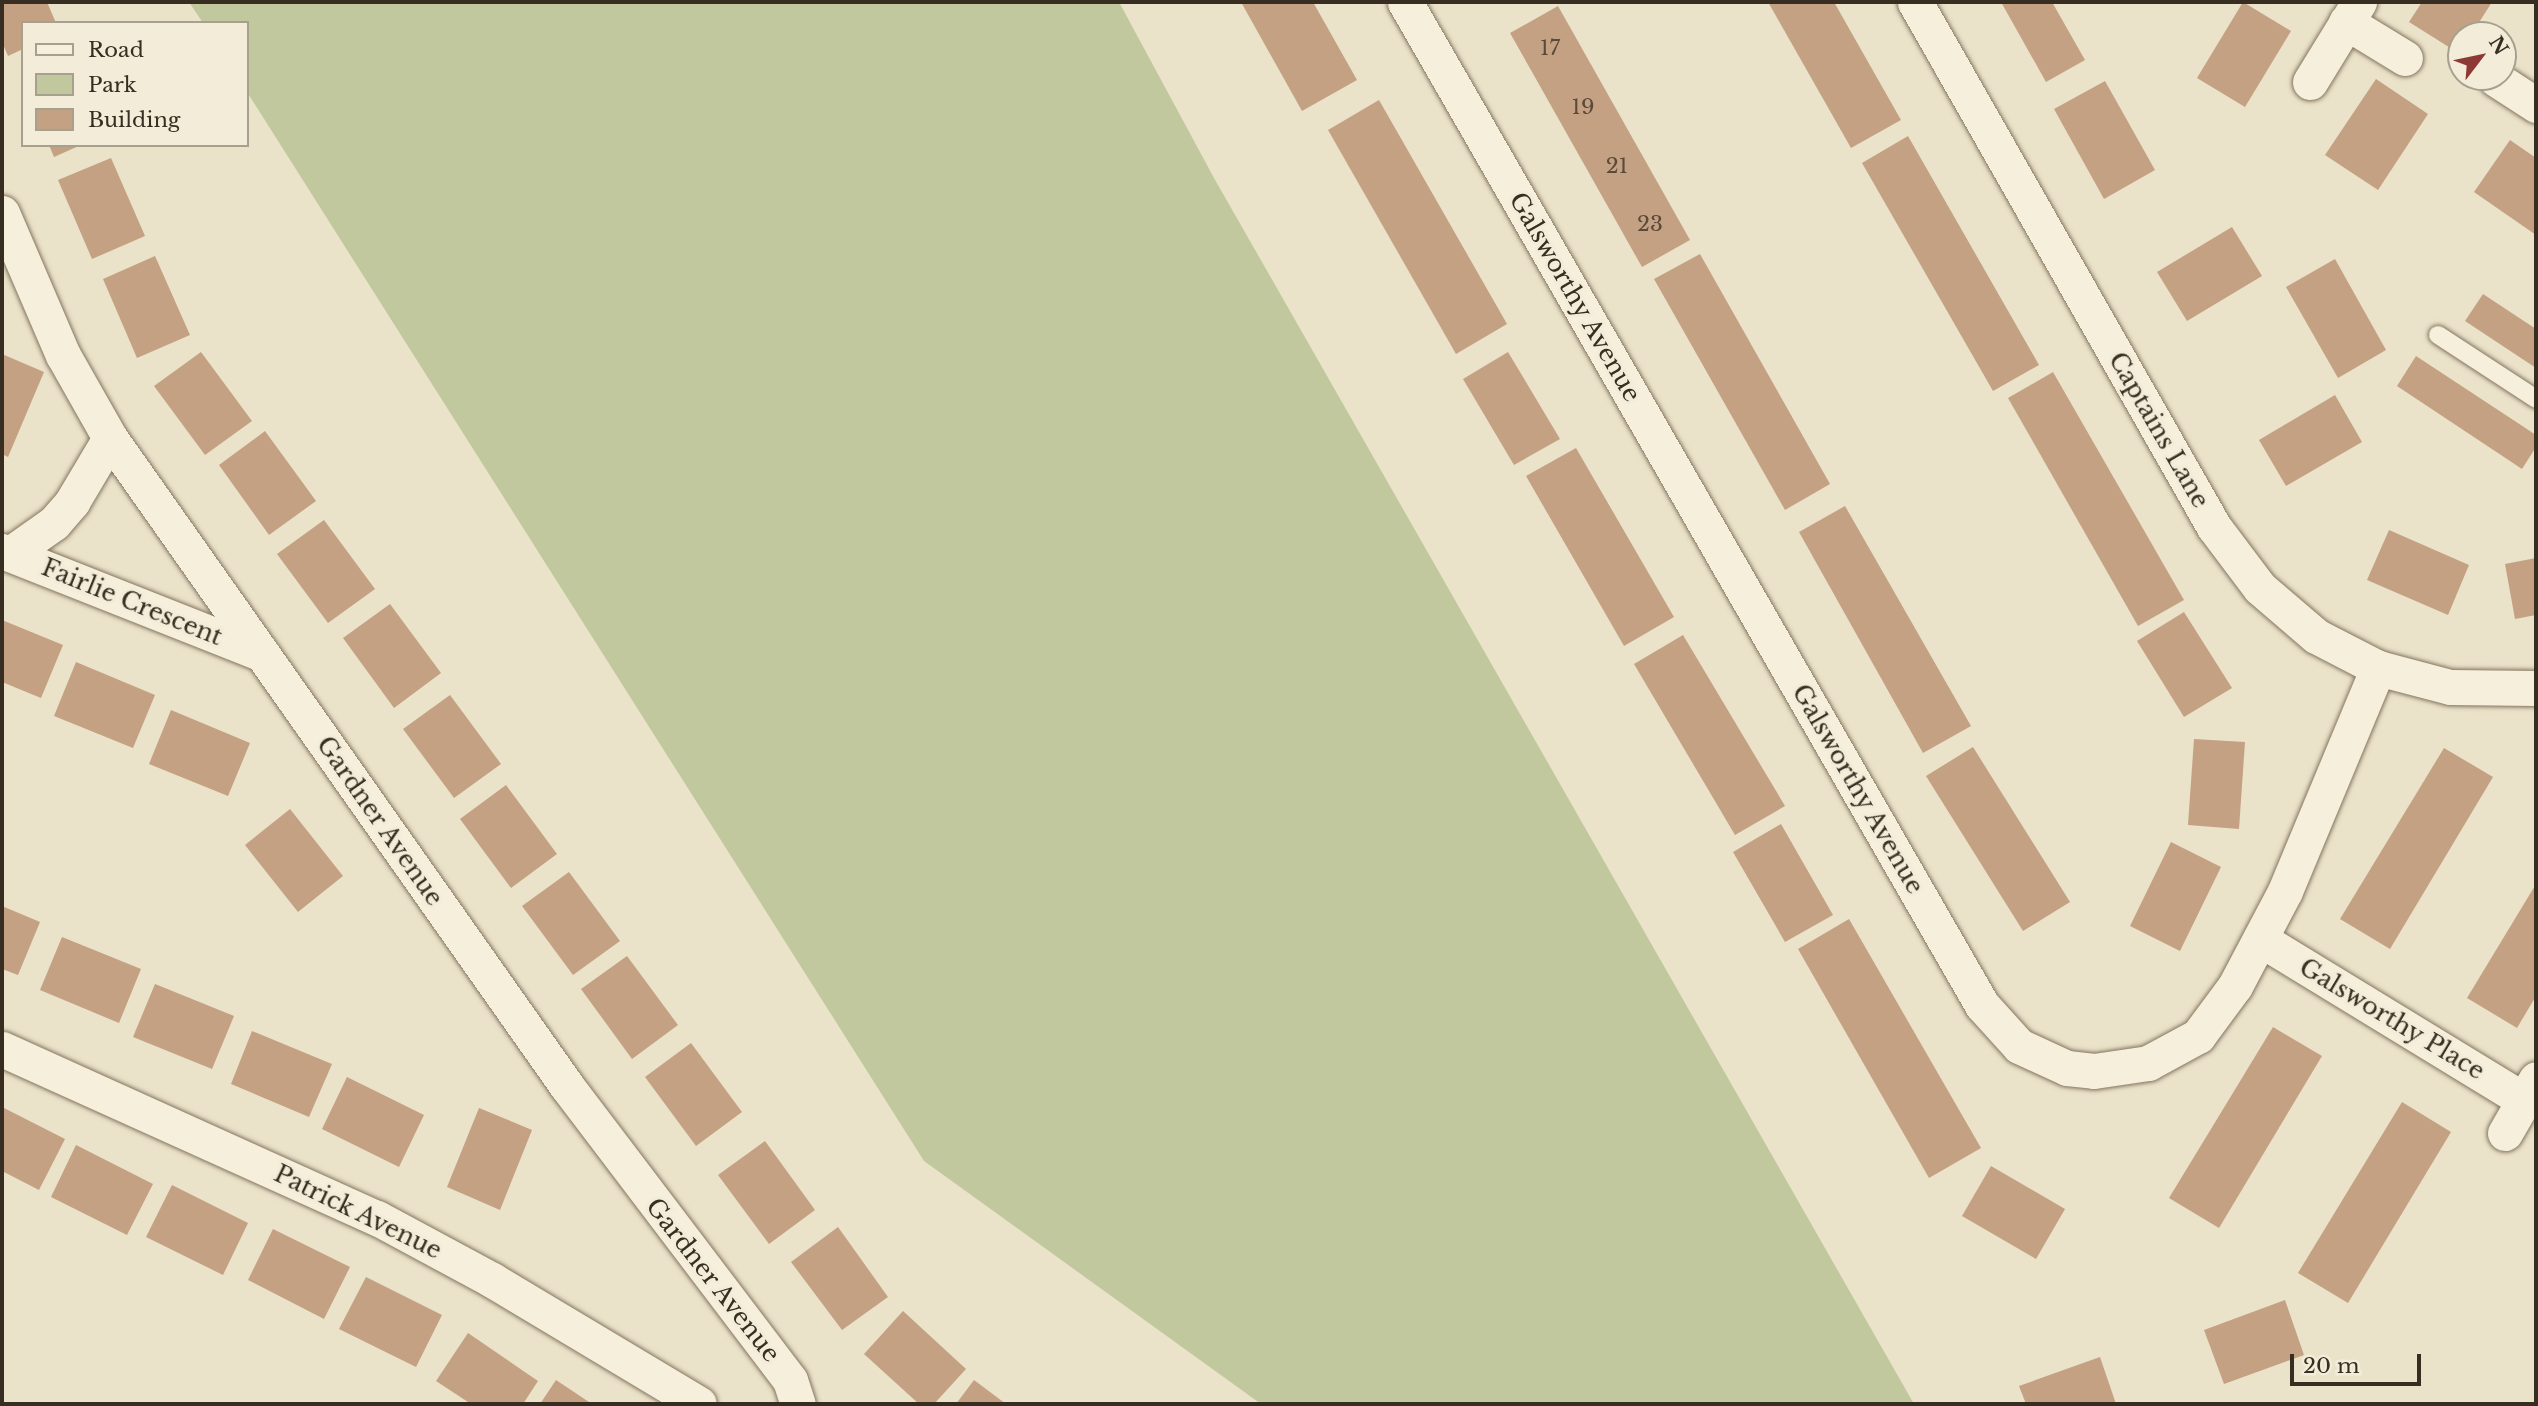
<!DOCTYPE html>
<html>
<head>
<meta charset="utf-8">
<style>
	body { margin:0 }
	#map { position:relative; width:2538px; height:1406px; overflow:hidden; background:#eae2c9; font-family:"Libre Baskerville",serif }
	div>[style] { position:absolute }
	.green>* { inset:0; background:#c1c89e }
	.building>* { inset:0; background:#c4a183 }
	.roads { filter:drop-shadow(0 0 2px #85755f) drop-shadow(0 0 2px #85755f) }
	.lane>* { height:18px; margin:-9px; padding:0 9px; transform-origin:9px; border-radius:9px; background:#f6efdb }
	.street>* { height:35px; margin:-17.5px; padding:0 17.5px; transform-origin:17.5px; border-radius:17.5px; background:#f6efdb }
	span { translate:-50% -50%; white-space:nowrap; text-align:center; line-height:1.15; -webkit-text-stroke:6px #f2ecd8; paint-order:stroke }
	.number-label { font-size:21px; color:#5a4a3a }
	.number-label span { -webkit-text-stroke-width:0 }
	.street-label { font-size:24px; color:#372d21 }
	.frame { position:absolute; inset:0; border:4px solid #372d21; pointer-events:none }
	.legend { position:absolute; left:21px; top:21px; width:228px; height:126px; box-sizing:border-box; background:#f2ecd8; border:2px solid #a7a08f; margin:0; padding:9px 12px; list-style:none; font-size:21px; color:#372d21 }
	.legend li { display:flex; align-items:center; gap:14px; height:35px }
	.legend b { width:35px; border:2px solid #a7a08f }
	.north { position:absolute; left:2447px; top:21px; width:70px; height:70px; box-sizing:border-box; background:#f2ecd8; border:2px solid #a7a08f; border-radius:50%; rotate:58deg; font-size:19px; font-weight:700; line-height:28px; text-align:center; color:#372d21 }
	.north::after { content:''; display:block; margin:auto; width:24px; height:32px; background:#8e3935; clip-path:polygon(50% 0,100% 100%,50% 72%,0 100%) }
	.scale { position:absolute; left:2290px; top:1354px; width:131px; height:32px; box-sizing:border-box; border:4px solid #372d21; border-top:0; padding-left:9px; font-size:21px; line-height:24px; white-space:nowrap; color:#372d21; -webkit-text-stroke:5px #f2ecd8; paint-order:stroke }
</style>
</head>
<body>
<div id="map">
	<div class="green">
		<i style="clip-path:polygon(189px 2px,1119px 2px,1214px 178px,1914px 1404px,1261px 1404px,924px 1161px,247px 92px,247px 23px,203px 23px)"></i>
	</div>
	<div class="building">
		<i style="clip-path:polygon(2px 2px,47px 2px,56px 23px,23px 23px,23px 49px,8px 56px,2px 42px)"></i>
		<i style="clip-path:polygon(1241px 2px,1313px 2px,1357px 80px,1302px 111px)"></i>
		<i style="clip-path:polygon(1768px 2px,1834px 2px,1901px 120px,1851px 148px)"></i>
		<i style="clip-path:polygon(2001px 2px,2052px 2px,2085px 60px,2046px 82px)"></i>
		<i style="clip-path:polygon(2243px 2px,2291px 31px,2245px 107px,2197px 78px)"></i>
		<i style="clip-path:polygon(2422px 2px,2492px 2px,2471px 35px,2461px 35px,2460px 54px,2409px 22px)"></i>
		<i style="clip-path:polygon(1558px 6px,1690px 240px,1642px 267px,1510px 33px)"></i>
		<i style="clip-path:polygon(2376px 79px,2428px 114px,2378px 190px,2325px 155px)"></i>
		<i style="clip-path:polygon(2105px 81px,2155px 170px,2104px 199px,2054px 109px)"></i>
		<i style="clip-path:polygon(1379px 100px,1507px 324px,1456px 354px,1328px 130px)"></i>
		<i style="clip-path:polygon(1908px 136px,2039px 365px,1993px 391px,1862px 163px)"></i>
		<i style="clip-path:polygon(2510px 140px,2536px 158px,2536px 235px,2474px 192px)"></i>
		<i style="clip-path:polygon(49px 145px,81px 145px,54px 157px)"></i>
		<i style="clip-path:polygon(111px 158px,145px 236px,92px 259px,58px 180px)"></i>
		<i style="clip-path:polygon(2232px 227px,2262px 276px,2187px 321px,2157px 272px)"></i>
		<i style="clip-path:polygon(1700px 254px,1830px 484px,1785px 510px,1654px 279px)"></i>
		<i style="clip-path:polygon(155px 256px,190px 335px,137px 358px,103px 279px)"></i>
		<i style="clip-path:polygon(2335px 259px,2386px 350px,2338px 378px,2286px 287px)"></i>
		<i style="clip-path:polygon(2483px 294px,2536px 329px,2536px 368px,2465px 321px)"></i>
		<i style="clip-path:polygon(201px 352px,252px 421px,205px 455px,154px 386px)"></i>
		<i style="clip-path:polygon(1508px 352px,1560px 439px,1514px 465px,1463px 379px)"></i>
		<i style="clip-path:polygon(2px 354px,44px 372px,8px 457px,2px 454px)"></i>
		<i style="clip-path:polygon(2416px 356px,2536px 435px,2536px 447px,2522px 469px,2397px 386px)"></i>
		<i style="clip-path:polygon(2053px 372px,2184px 600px,2138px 626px,2008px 398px)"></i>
		<i style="clip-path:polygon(2335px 395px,2362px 442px,2286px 486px,2259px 440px)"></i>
		<i style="clip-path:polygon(265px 431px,316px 501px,269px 535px,219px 465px)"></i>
		<i style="clip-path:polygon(1576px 448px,1674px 617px,1624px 646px,1526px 476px)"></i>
		<i style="clip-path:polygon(1845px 506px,1971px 726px,1923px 753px,1799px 532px)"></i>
		<i style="clip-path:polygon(324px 520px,375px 589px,328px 623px,277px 554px)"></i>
		<i style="clip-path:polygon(2389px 530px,2469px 565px,2448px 615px,2367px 580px)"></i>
		<i style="clip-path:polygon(2536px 558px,2536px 615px,2515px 619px,2505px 564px)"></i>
		<i style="clip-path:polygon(390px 604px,441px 673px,394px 708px,343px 638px)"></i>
		<i style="clip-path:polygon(2184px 612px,2232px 688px,2184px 717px,2137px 641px)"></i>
		<i style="clip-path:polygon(2px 620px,63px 645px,41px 698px,2px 682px)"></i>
		<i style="clip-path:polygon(1683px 635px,1785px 806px,1735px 835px,1634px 664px)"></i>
		<i style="clip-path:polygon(76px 662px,155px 695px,133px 748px,54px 716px)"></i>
		<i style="clip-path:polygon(450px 695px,501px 764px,454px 798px,403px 729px)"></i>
		<i style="clip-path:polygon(171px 710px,250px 743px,228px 796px,149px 764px)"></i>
		<i style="clip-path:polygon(2194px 739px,2245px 742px,2239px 829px,2188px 825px)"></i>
		<i style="clip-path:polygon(1973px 747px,2070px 902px,2023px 931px,1926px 776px)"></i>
		<i style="clip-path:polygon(2444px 748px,2493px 777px,2390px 949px,2340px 919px)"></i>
		<i style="clip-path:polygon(506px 785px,557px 854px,511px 888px,460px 819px)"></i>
		<i style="clip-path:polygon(290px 809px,343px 876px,298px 912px,245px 845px)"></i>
		<i style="clip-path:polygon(1781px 824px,1833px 915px,1785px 942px,1733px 852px)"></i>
		<i style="clip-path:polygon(2171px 842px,2221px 867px,2180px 951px,2130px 926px)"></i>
		<i style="clip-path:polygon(569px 872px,620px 941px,573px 975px,522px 906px)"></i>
		<i style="clip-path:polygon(2536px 884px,2536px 996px,2517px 1028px,2467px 998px)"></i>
		<i style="clip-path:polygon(2px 906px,40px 922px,18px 975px,2px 969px)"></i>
		<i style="clip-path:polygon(1849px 919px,1981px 1148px,1929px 1178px,1798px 949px)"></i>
		<i style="clip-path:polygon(62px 937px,141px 969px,119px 1023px,40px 990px)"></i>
		<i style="clip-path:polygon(627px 956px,678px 1025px,632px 1059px,581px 989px)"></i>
		<i style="clip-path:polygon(155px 984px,234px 1016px,212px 1069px,133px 1037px)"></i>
		<i style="clip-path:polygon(2273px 1027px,2322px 1056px,2219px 1228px,2169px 1198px)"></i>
		<i style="clip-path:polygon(252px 1031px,332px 1064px,309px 1117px,231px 1084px)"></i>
		<i style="clip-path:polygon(691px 1043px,742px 1112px,696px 1146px,645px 1077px)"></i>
		<i style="clip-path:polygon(347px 1077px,424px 1115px,399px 1167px,322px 1129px)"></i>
		<i style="clip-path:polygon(2402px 1102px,2451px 1132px,2348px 1303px,2298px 1273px)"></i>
		<i style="clip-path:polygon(2px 1107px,65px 1139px,39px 1190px,2px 1171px)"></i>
		<i style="clip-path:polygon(479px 1108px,532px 1130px,500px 1210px,447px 1187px)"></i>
		<i style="clip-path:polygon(765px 1141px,815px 1210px,769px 1244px,718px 1175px)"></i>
		<i style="clip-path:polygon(76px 1145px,153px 1184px,127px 1235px,51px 1197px)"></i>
		<i style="clip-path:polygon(1991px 1166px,2065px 1209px,2036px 1259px,1962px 1216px)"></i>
		<i style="clip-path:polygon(172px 1185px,248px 1223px,223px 1275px,146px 1237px)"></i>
		<i style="clip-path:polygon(838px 1227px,888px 1297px,842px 1330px,791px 1262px)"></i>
		<i style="clip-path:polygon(273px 1229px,350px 1267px,324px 1319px,248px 1280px)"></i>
		<i style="clip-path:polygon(366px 1277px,442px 1315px,416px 1367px,339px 1329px)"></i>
		<i style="clip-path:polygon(2285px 1300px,2304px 1355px,2224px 1384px,2204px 1330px)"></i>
		<i style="clip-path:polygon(903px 1311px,966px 1369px,934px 1404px,919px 1404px,864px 1354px)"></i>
		<i style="clip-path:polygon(468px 1333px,538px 1381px,523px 1404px,471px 1404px,436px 1381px)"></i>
		<i style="clip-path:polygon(2100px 1357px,2116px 1404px,2026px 1404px,2019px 1386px)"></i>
		<i style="clip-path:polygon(556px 1380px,592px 1404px,540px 1404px)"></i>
		<i style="clip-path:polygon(974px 1380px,1006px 1404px,956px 1404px)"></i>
	</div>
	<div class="roads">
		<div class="lane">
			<i style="left:2438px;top:335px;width:117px;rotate:33.1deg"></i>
		</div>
		<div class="street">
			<i style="left:1405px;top:2px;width:1157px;rotate:60.09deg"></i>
			<i style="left:1982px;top:1005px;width:55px;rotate:47.9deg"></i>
			<i style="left:2019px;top:1046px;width:53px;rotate:24.6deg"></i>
			<i style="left:2067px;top:1068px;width:27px;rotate:6deg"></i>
			<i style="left:2094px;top:1071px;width:55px;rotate:-8.4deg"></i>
			<i style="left:2148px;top:1063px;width:57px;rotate:-28.4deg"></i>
			<i style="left:2198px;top:1036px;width:62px;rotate:-53.5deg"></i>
			<i style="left:2235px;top:986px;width:107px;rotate:-62.2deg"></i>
			<i style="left:2285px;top:891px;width:242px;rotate:-67.4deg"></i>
			<i style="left:1915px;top:2px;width:604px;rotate:60.34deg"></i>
			<i style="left:2214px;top:527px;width:76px;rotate:53deg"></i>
			<i style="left:2260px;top:588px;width:74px;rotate:40.6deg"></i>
			<i style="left:2316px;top:636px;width:70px;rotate:27.3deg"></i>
			<i style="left:2378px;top:668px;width:74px;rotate:14.8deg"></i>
			<i style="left:2450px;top:687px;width:86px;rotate:0.7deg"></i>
			<i style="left:2346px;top:22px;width:69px;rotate:31.4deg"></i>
			<i style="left:2496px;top:79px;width:48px;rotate:33deg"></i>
			<i style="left:2310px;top:82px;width:94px;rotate:-58.5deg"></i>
			<i style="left:2px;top:213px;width:155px;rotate:66.8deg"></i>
			<i style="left:63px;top:355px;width:95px;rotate:60.5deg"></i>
			<i style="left:110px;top:438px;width:792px;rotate:54.82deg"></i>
			<i style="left:566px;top:1085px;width:370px;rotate:52.8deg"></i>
			<i style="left:790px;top:1380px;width:25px;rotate:72deg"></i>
			<i style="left:2px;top:551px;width:280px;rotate:21.6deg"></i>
			<i style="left:10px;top:554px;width:54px;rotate:-35.2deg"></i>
			<i style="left:54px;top:523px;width:28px;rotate:-49deg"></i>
			<i style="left:72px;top:502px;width:74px;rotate:-59.3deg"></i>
			<i style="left:2260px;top:939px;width:309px;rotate:31.4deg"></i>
			<i style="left:2px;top:1049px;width:411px;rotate:24.3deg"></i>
			<i style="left:377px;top:1218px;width:131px;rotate:28.3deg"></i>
			<i style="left:492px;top:1280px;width:241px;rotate:30.9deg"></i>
			<i style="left:2505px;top:1133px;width:62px;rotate:-60.1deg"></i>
		</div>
	</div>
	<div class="number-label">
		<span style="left:1550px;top:48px">17</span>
		<span style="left:1583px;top:107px">19</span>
		<span style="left:1617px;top:166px">21</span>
		<span style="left:1650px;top:224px">23</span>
	</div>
	<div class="street-label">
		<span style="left:1575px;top:297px;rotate:60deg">Galsworthy Avenue</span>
		<span style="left:2159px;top:430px;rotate:60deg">Captains Lane</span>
		<span style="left:132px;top:602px;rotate:22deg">Fairlie Crescent</span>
		<span style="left:1858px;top:789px;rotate:60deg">Galsworthy Avenue</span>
		<span style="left:380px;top:821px;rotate:55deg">Gardner Avenue</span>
		<span style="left:2392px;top:1019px;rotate:31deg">Galsworthy Place</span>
		<span style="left:358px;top:1212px;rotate:26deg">Patrick Avenue</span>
		<span style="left:713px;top:1280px;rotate:52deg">Gardner Avenue</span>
	</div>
	<div class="frame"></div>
	<ul class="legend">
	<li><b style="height:9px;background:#f6efdb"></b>Road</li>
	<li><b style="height:19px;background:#c1c89e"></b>Park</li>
	<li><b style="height:19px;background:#c4a183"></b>Building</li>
	</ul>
	<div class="north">N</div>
	<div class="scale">20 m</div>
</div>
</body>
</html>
